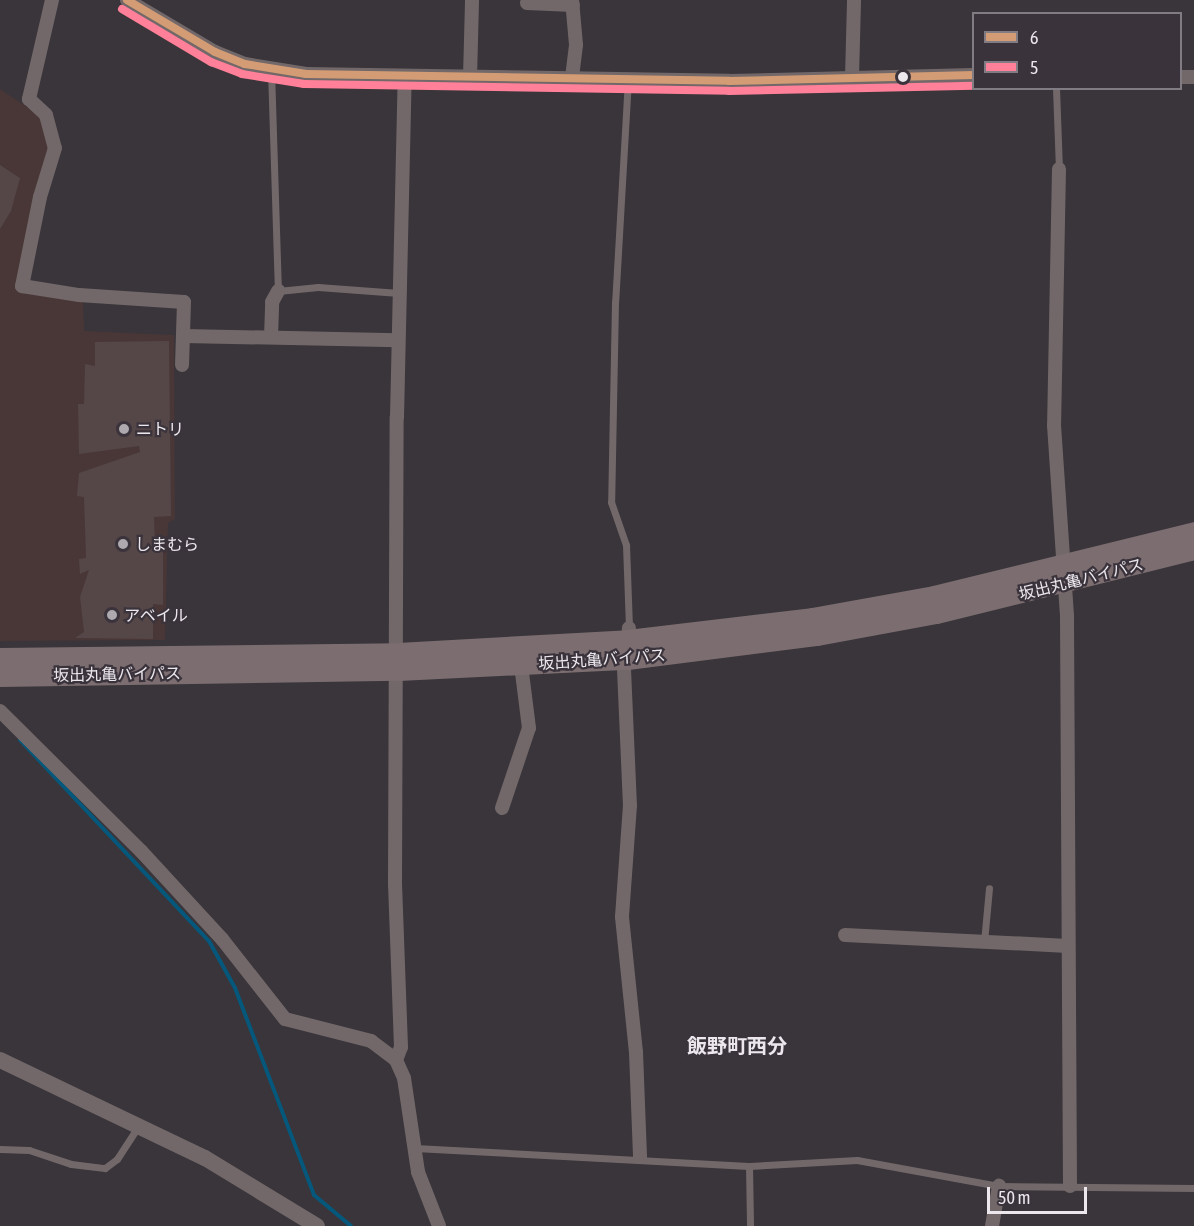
<!DOCTYPE html>
<html>
<head>
<meta charset="utf-8">
<style>
	body { margin:0 }
	#map { position:relative; width:1194px; height:1226px; overflow:hidden; background:#39353a; font-family:"Asap Condensed","Noto Sans JP",sans-serif }
	div>[style] { position:absolute }
	.commercial>* { inset:0; background:#493737 }
	.stream>* { height:4px; margin:-2px; padding:0 2px; transform-origin:2px; border-radius:2px; background:#05587b }
	.building>* { inset:0; background:#554747 }
	.service>* { height:7px; margin:-3.5px; padding:0 3.5px; transform-origin:3.5px; border-radius:3.5px; background:#726869 }
	.minor>* { height:14px; margin:-7px; padding:0 7px; transform-origin:7px; border-radius:7px; background:#726869 }
	.tertiary>* { height:16px; margin:-8px; padding:0 8px; transform-origin:8px; border-radius:8px; background:#726869 }
	.trunk>* { height:21px; margin:-10.5px; padding:0 10.5px; transform-origin:10.5px; border-radius:10.5px; background:#7c6e70 }
	.bus-1>* { height:8px; margin:-4px; padding:0 4px; transform-origin:4px; border-radius:4px; background:#d39c74 }
	.bus-2>* { height:8px; margin:-4px; padding:0 4px; transform-origin:4px; border-radius:4px; background:#ff8098 }
	.dots>* { width:16px; height:16px; translate:-50% -50%; box-sizing:border-box; border:3px solid #3a333c; border-radius:50% }
	span { translate:-50% -50%; white-space:nowrap; text-align:center; line-height:1.15; -webkit-text-stroke:4.5px #3a333c; paint-order:stroke }
	.poi-label { font-size:16px; color:#ece7ed }
	.left { translate:0 -50%; text-align:left }
	.street-label { font-size:16px; color:#ece7ed }
	.quarter-label { font-size:20px; color:#ece7ed; font-weight:700 }
	.legend { position:absolute; left:972px; top:12px; width:210px; height:78px; box-sizing:border-box; background:#3a333c; border:2px solid #817b83; margin:0; padding:8px 10px; list-style:none; font-size:18px; color:#ece7ed }
	.legend li { display:flex; align-items:center; gap:12px; height:30px }
	.legend b { width:30px; border:2px solid #817b83 }
	.scale { position:absolute; left:987px; top:1187px; width:100px; height:27px; box-sizing:border-box; border:3px solid #ece7ed; border-top:0; padding-left:8px; font-size:18px; line-height:21px; white-space:nowrap; color:#ece7ed; -webkit-text-stroke:4px #3a333c; paint-order:stroke }
</style>
</head>
<body>
<div id="map">
	<div class="commercial">
		<i style="clip-path:polygon(0 89px,39px 115px,52px 141px,18px 287px,83px 299px,84px 331px,174px 335px,175px 519px,168px 523px,165px 640px,0 641px)"></i>
	</div>
	<div class="stream">
		<i style="left:20px;top:740px;width:276px;rotate:46.8deg"></i>
		<i style="left:209px;top:941px;width:54px;rotate:61deg"></i>
		<i style="left:235px;top:988px;width:222px;rotate:69.1deg"></i>
		<i style="left:314px;top:1195px;width:48px;rotate:40deg"></i>
	</div>
	<div class="building">
		<i style="clip-path:polygon(0 165px,20px 178px,11px 211px,0 229px)"></i>
		<i style="clip-path:polygon(169px 341px,171px 516px,154px 517px,155px 548px,163px 549px,163px 605px,153px 604px,153px 639px,75px 638px,84px 632px,80px 597px,89px 570px,80px 574px,79px 559px,86px 558px,84px 497px,77px 496px,79px 473px,140px 452px,139px 446px,79px 454px,78px 404px,84px 404px,85px 364px,95px 366px,95px 342px)"></i>
	</div>
	<div class="service">
		<i style="left:271px;top:70px;width:221px;rotate:88.2deg"></i>
		<i style="left:278px;top:291px;width:40px;rotate:-5.7deg"></i>
		<i style="left:318px;top:287px;width:81px;rotate:4.2deg"></i>
		<i style="left:628px;top:79px;width:223px;rotate:93.3deg"></i>
		<i style="left:615px;top:302px;width:200px;rotate:91.1deg"></i>
		<i style="left:611px;top:502px;width:46px;rotate:70.8deg"></i>
		<i style="left:626px;top:545px;width:83px;rotate:87.9deg"></i>
		<i style="left:1056px;top:88px;width:81px;rotate:87.9deg"></i>
		<i style="left:984px;top:942px;width:54px;rotate:-84.7deg"></i>
		<i style="left:415px;top:1148px;width:334px;rotate:3.1deg"></i>
		<i style="left:749px;top:1166px;width:108px;rotate:-3.2deg"></i>
		<i style="left:857px;top:1160px;width:144px;rotate:10.4deg"></i>
		<i style="left:999px;top:1186px;width:195px;rotate:0.6deg"></i>
		<i style="left:0;top:1149px;width:29px;rotate:2deg"></i>
		<i style="left:29px;top:1150px;width:44px;rotate:18.4deg"></i>
		<i style="left:71px;top:1164px;width:34px;rotate:7deg"></i>
		<i style="left:105px;top:1168px;width:15px;rotate:-37deg"></i>
		<i style="left:117px;top:1159px;width:37px;rotate:-57deg"></i>
		<i style="left:749px;top:1166px;width:60px;rotate:89deg"></i>
	</div>
	<div class="minor">
		<i style="left:52px;top:0;width:102px;rotate:103.1deg"></i>
		<i style="left:29px;top:99px;width:23px;rotate:43deg"></i>
		<i style="left:46px;top:115px;width:34px;rotate:75deg"></i>
		<i style="left:55px;top:148px;width:51px;rotate:107deg"></i>
		<i style="left:40px;top:197px;width:91px;rotate:101.4deg"></i>
		<i style="left:22px;top:286px;width:58px;rotate:9deg"></i>
		<i style="left:79px;top:295px;width:105px;rotate:3.8deg"></i>
		<i style="left:184px;top:302px;width:63px;rotate:91.8deg"></i>
		<i style="left:127px;top:0;width:102px;rotate:30.6deg"></i>
		<i style="left:215px;top:52px;width:32px;rotate:22deg"></i>
		<i style="left:245px;top:64px;width:62px;rotate:9.3deg"></i>
		<i style="left:306px;top:74px;width:423px;rotate:0.9deg"></i>
		<i style="left:729px;top:81px;width:245px;rotate:-1.4deg"></i>
		<i style="left:572px;top:0;width:45px;rotate:84.9deg"></i>
		<i style="left:576px;top:45px;width:34px;rotate:97deg"></i>
		<i style="left:527px;top:3px;width:46px;rotate:2.5deg"></i>
		<i style="left:1180px;top:77px;width:14px"></i>
		<i style="left:470px;top:78px;width:78px;rotate:-88.5deg"></i>
		<i style="left:852px;top:78px;width:78px;rotate:-88.5deg"></i>
		<i style="left:1059px;top:169px;width:256px;rotate:91.1deg"></i>
		<i style="left:1054px;top:425px;width:191px;rotate:86.1deg"></i>
		<i style="left:1067px;top:616px;width:570px;rotate:89.7deg"></i>
		<i style="left:183px;top:336px;width:215px;rotate:1.1deg"></i>
		<i style="left:271px;top:337px;width:35px;rotate:-88deg"></i>
		<i style="left:272px;top:302px;width:13px;rotate:-61deg"></i>
		<i style="left:629px;top:628px;width:41px;rotate:97deg"></i>
		<i style="left:624px;top:669px;width:136px;rotate:87.5deg"></i>
		<i style="left:630px;top:805px;width:112px;rotate:94.1deg"></i>
		<i style="left:622px;top:917px;width:136px;rotate:84.1deg"></i>
		<i style="left:636px;top:1052px;width:105px;rotate:87.8deg"></i>
		<i style="left:0;top:711px;width:199px;rotate:44.8deg"></i>
		<i style="left:141px;top:851px;width:120px;rotate:47.4deg"></i>
		<i style="left:222px;top:939px;width:102px;rotate:51.8deg"></i>
		<i style="left:285px;top:1019px;width:89px;rotate:14.3deg"></i>
		<i style="left:371px;top:1041px;width:31px;rotate:37deg"></i>
		<i style="left:396px;top:1060px;width:20px;rotate:66deg"></i>
		<i style="left:404px;top:1078px;width:95px;rotate:81.5deg"></i>
		<i style="left:418px;top:1172px;width:58px;rotate:68.7deg"></i>
		<i style="left:502px;top:808px;width:84px;rotate:-71.4deg"></i>
		<i style="left:529px;top:728px;width:64px;rotate:-97.2deg"></i>
		<i style="left:845px;top:935px;width:223px;rotate:2.8deg"></i>
		<i style="left:396px;top:1060px;width:14px;rotate:-69deg"></i>
		<i style="left:401px;top:1047px;width:162px;rotate:-92.1deg"></i>
		<i style="left:395px;top:885px;width:468px;rotate:-89.8deg"></i>
		<i style="left:397px;top:417px;width:340px;rotate:-88.7deg"></i>
		<i style="left:992px;top:1226px;width:41px;rotate:-80.1deg"></i>
	</div>
	<div class="tertiary">
		<i style="left:0;top:1060px;width:227px;rotate:25.6deg"></i>
		<i style="left:205px;top:1158px;width:131px;rotate:31.3deg"></i>
	</div>
	<div class="trunk">
		<i style="left:0;top:658px;width:398px;rotate:-0.7deg"></i>
		<i style="left:398px;top:653px;width:230px;rotate:-3.2deg"></i>
		<i style="left:628px;top:640px;width:185px;rotate:-6.8deg"></i>
		<i style="left:812px;top:618px;width:124px;rotate:-10.2deg"></i>
		<i style="left:934px;top:596px;width:268px;rotate:-13.8deg"></i>
		<i style="left:0;top:676px;width:398px;rotate:-0.9deg"></i>
		<i style="left:398px;top:670px;width:229px;rotate:-2.8deg"></i>
		<i style="left:627px;top:659px;width:192px;rotate:-7.2deg"></i>
		<i style="left:817px;top:635px;width:121px;rotate:-10.5deg"></i>
		<i style="left:936px;top:613px;width:266px;rotate:-13.9deg"></i>
	</div>
	<div class="bus-1">
		<i style="left:127px;top:0;width:102px;rotate:30.6deg"></i>
		<i style="left:215px;top:52px;width:32px;rotate:22deg"></i>
		<i style="left:245px;top:64px;width:62px;rotate:9.3deg"></i>
		<i style="left:306px;top:74px;width:423px;rotate:0.9deg"></i>
		<i style="left:729px;top:81px;width:245px;rotate:-1.4deg"></i>
	</div>
	<div class="bus-2">
		<i style="left:122px;top:9px;width:104px;rotate:30.8deg"></i>
		<i style="left:211px;top:62px;width:33px;rotate:21deg"></i>
		<i style="left:242px;top:74px;width:63px;rotate:9.2deg"></i>
		<i style="left:304px;top:84px;width:425px;rotate:0.9deg"></i>
		<i style="left:729px;top:91px;width:245px;rotate:-1.2deg"></i>
	</div>
	<div class="dots">
		<i style="left:903px;top:77px;background:#ece7ed"></i>
		<i style="left:124px;top:429px;background:#ada9ae"></i>
		<i style="left:123px;top:544px;background:#ada9ae"></i>
		<i style="left:112px;top:615px;background:#ada9ae"></i>
	</div>
	<div class="poi-label">
		<span class="left" style="left:136px;top:429px">ニトリ</span>
		<span class="left" style="left:135px;top:544px">しまむら</span>
		<span class="left" style="left:124px;top:615px">アベイル</span>
	</div>
	<div class="street-label">
		<span style="left:1081px;top:579px;rotate:-14deg">坂出丸亀バイパス</span>
		<span style="left:602px;top:659px;rotate:-4deg">坂出丸亀バイパス</span>
		<span style="left:117px;top:674px;rotate:-1deg">坂出丸亀バイパス</span>
	</div>
	<div class="quarter-label">
		<span style="left:737px;top:1045px">飯野町西分</span>
	</div>
	<ul class="legend">
	<li><b style="height:8px;background:#d39c74"></b>6</li>
	<li><b style="height:8px;background:#ff8098"></b>5</li>
	</ul>
	<div class="scale">50 m</div>
</div>
</body>
</html>
